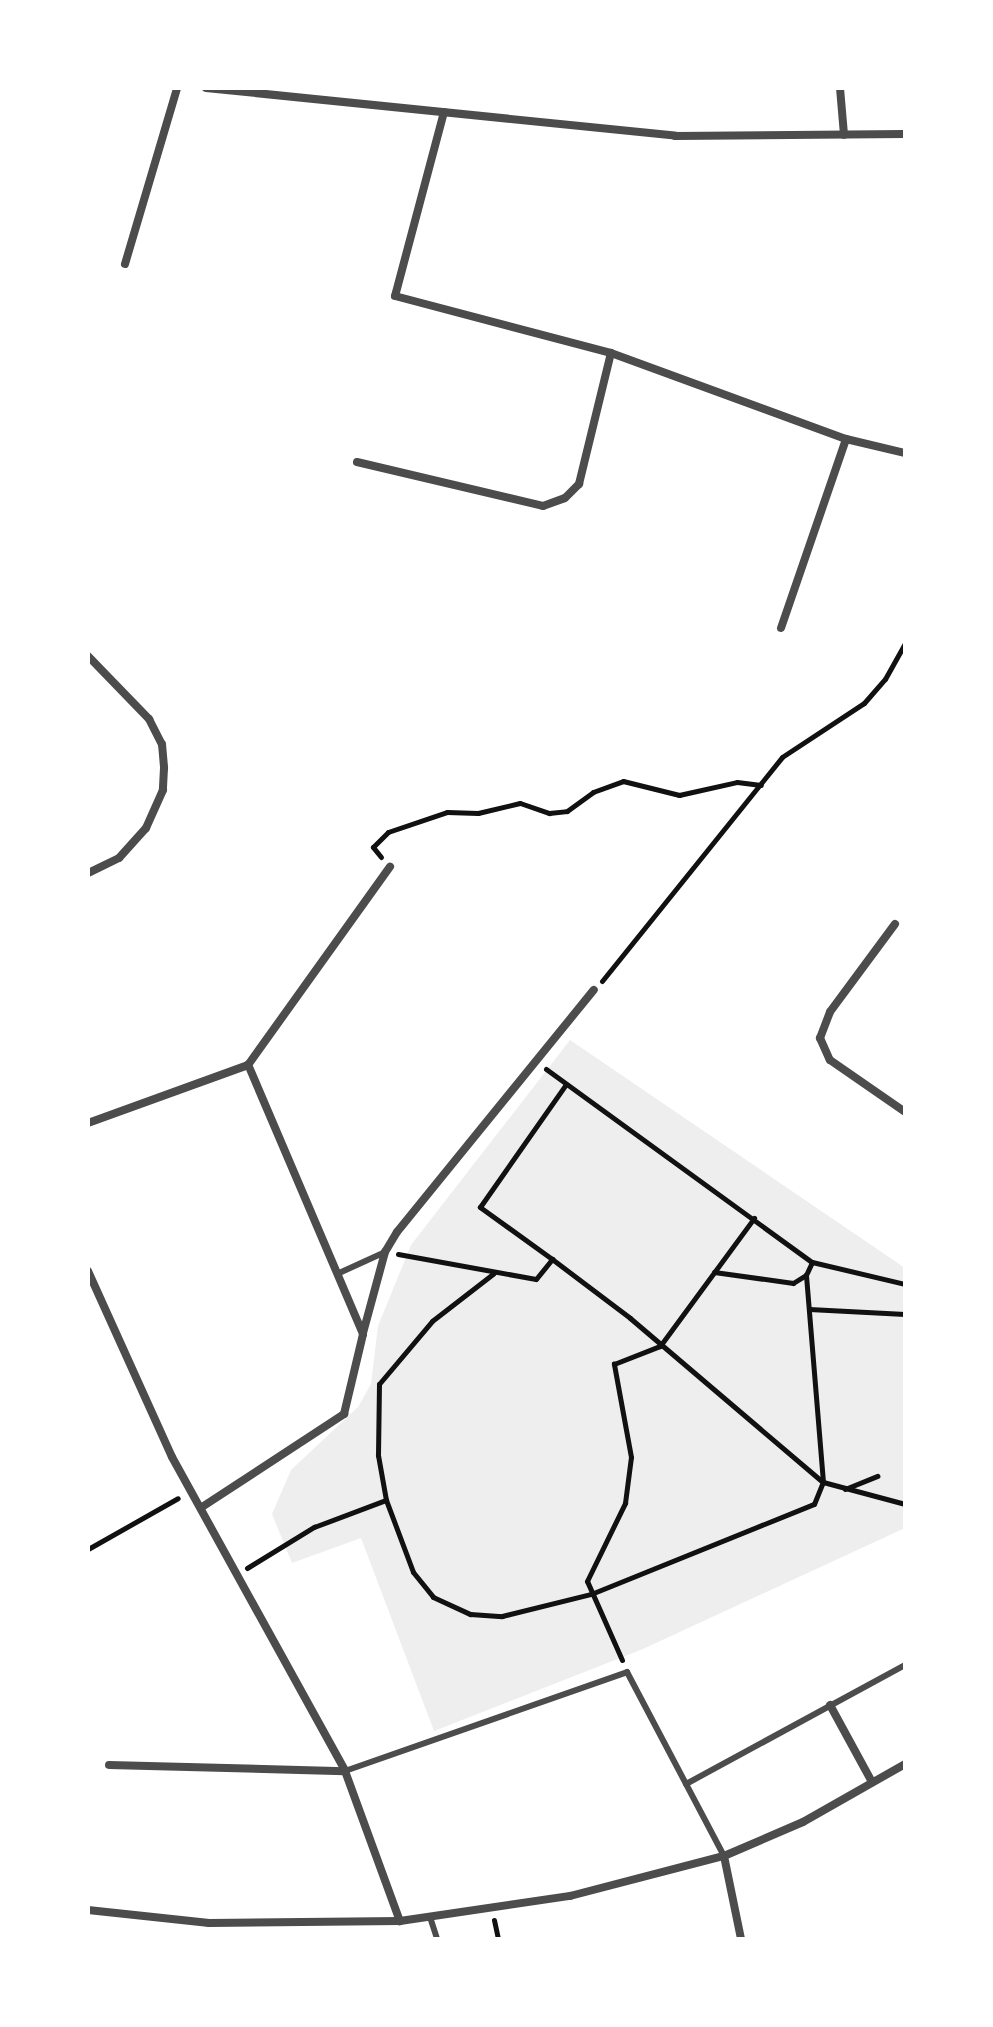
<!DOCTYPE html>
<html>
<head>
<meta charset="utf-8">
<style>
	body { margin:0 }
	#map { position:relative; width:993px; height:2027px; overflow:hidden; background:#fff; font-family:"IBM Plex Serif",serif }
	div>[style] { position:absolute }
	.green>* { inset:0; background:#eee }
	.path>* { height:5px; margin:-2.5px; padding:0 2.5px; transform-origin:2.5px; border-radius:2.5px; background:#111 }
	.service>* { height:6px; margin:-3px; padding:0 3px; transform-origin:3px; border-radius:3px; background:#4c4c4c }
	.minor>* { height:8px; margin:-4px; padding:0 4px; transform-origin:4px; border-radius:4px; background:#4c4c4c }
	span { translate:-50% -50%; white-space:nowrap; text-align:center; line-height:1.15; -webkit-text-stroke:6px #fff; paint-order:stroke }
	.frame { position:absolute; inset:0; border:90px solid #fff; pointer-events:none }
</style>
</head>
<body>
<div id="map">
	<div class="green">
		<i style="clip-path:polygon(570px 1040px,905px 1268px,905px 1528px,643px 1649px,434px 1731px,361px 1538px,292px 1563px,272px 1514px,291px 1470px,358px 1407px,371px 1384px,378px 1326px,411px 1245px)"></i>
	</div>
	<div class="path">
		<i style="left:381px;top:857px;width:13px;rotate:-129deg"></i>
		<i style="left:373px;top:847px;width:21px;rotate:-45deg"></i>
		<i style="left:388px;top:832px;width:62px;rotate:-18.7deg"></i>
		<i style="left:447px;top:812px;width:31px;rotate:2deg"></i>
		<i style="left:478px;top:813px;width:43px;rotate:-13.4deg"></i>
		<i style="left:520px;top:803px;width:31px;rotate:19deg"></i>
		<i style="left:549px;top:813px;width:18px;rotate:-6deg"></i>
		<i style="left:567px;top:811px;width:32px;rotate:-36deg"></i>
		<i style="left:593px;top:792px;width:32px;rotate:-20deg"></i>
		<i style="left:623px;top:781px;width:58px;rotate:14deg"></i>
		<i style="left:679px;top:795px;width:59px;rotate:-12.6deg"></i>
		<i style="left:737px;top:782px;width:24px;rotate:7deg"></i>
		<i style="left:602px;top:981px;width:287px;rotate:-51.2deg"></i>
		<i style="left:782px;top:757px;width:98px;rotate:-33.4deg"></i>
		<i style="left:864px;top:703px;width:32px;rotate:-49deg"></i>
		<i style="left:885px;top:679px;width:41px;rotate:-60.9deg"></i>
		<i style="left:546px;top:1069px;width:329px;rotate:36deg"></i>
		<i style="left:812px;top:1262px;width:96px;rotate:13.3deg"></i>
		<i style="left:398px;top:1254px;width:140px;rotate:10.3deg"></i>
		<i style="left:536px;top:1279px;width:26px;rotate:-51deg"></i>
		<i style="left:552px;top:1259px;width:98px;rotate:37.1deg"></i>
		<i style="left:630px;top:1318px;width:253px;rotate:40.4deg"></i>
		<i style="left:823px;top:1482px;width:85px;rotate:15deg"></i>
		<i style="left:552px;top:1259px;width:89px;rotate:-144.2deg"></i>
		<i style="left:480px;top:1207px;width:150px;rotate:-55deg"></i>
		<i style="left:714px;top:1272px;width:80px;rotate:7.9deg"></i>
		<i style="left:793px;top:1283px;width:15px;rotate:-32deg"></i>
		<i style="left:809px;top:1309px;width:96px;rotate:3deg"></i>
		<i style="left:845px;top:1489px;width:35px;rotate:-22deg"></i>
		<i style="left:386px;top:1500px;width:46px;rotate:-100.1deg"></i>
		<i style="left:378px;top:1455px;width:71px;rotate:-89.2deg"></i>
		<i style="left:379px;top:1384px;width:82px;rotate:-49.9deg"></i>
		<i style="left:432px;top:1321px;width:78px;rotate:-37.7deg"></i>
		<i style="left:88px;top:1549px;width:103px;rotate:-29.5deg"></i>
		<i style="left:247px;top:1568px;width:79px;rotate:-31.5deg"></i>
		<i style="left:314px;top:1527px;width:77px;rotate:-20.6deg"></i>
		<i style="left:386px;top:1500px;width:77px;rotate:69.4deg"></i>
		<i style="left:413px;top:1572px;width:32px;rotate:51deg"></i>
		<i style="left:433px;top:1597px;width:41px;rotate:24.7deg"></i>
		<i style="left:470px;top:1614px;width:32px;rotate:4deg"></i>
		<i style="left:502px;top:1616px;width:92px;rotate:-13.9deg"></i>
		<i style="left:591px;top:1594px;width:240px;rotate:-22deg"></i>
		<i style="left:814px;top:1504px;width:24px;rotate:-68deg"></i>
		<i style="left:823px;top:1482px;width:208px;rotate:-94.7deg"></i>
		<i style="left:806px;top:1275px;width:14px;rotate:-65deg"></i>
		<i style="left:622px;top:1660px;width:86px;rotate:-113.9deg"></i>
		<i style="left:587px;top:1581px;width:87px;rotate:-64deg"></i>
		<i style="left:625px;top:1503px;width:46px;rotate:-82.6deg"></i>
		<i style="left:631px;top:1457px;width:95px;rotate:-100.4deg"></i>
		<i style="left:614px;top:1364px;width:49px;rotate:-21.4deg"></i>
		<i style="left:660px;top:1346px;width:159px;rotate:-53.7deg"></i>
		<i style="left:494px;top:1920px;width:19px;rotate:78deg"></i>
	</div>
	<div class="service">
		<i style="left:337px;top:1274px;width:53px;rotate:-24.6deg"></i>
		<i style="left:345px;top:1771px;width:299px;rotate:-19.3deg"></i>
		<i style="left:627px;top:1672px;width:208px;rotate:62.2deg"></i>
		<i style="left:686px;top:1784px;width:249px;rotate:-28.5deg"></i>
		<i style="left:430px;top:1917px;width:23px;rotate:72deg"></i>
	</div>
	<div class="minor">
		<i style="left:206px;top:88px;width:471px;rotate:5.8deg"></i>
		<i style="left:675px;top:136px;width:230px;rotate:-0.5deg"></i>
		<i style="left:840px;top:88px;width:47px;rotate:85.1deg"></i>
		<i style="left:444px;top:112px;width:190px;rotate:104.9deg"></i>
		<i style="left:395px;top:296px;width:223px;rotate:14.8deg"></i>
		<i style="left:611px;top:353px;width:250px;rotate:20.1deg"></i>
		<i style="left:846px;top:439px;width:61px;rotate:13.3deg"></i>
		<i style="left:125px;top:264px;width:184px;rotate:-73.5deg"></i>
		<i style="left:357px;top:462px;width:191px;rotate:13.3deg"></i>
		<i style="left:543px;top:506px;width:23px;rotate:-20deg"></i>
		<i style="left:565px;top:498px;width:20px;rotate:-45deg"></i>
		<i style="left:579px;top:484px;width:135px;rotate:-76.3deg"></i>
		<i style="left:781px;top:628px;width:200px;rotate:-71deg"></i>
		<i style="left:88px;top:656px;width:88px;rotate:45.9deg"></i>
		<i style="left:149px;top:719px;width:28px;rotate:63deg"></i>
		<i style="left:162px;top:744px;width:24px;rotate:85deg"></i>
		<i style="left:164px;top:768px;width:22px;rotate:93deg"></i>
		<i style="left:163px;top:790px;width:42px;rotate:114.1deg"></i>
		<i style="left:146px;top:828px;width:40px;rotate:132deg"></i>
		<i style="left:119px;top:858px;width:34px;rotate:154deg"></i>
		<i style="left:895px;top:924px;width:109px;rotate:126.5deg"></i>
		<i style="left:830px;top:1012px;width:28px;rotate:111deg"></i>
		<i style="left:820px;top:1038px;width:24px;rotate:66deg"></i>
		<i style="left:830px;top:1060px;width:91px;rotate:34.7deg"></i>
		<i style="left:88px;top:1123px;width:170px;rotate:-19.9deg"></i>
		<i style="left:248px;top:1065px;width:244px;rotate:-54.4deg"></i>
		<i style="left:88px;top:1271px;width:204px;rotate:65.7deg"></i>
		<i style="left:172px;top:1457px;width:359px;rotate:61.1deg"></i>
		<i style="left:345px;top:1771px;width:160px;rotate:69.9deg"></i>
		<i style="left:363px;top:1333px;width:84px;rotate:-74.8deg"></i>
		<i style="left:385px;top:1252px;width:23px;rotate:-59deg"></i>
		<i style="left:397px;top:1232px;width:312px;rotate:-50.9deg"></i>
		<i style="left:202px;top:1507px;width:170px;rotate:-33.2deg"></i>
		<i style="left:344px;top:1414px;width:82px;rotate:-76.6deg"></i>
		<i style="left:363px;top:1334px;width:293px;rotate:-113.1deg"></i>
		<i style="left:830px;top:1705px;width:88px;rotate:61.4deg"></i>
		<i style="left:109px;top:1765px;width:236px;rotate:1.5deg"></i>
		<i style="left:724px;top:1856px;width:85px;rotate:78.4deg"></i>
		<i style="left:88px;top:1910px;width:122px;rotate:6.1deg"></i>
		<i style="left:209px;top:1923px;width:191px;rotate:-0.6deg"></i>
		<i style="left:400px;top:1921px;width:172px;rotate:-8.4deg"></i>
		<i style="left:570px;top:1896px;width:159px;rotate:-14.6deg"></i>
		<i style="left:724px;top:1856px;width:86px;rotate:-23.3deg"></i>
		<i style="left:803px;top:1822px;width:117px;rotate:-29.6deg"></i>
	</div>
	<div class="frame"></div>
</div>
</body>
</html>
